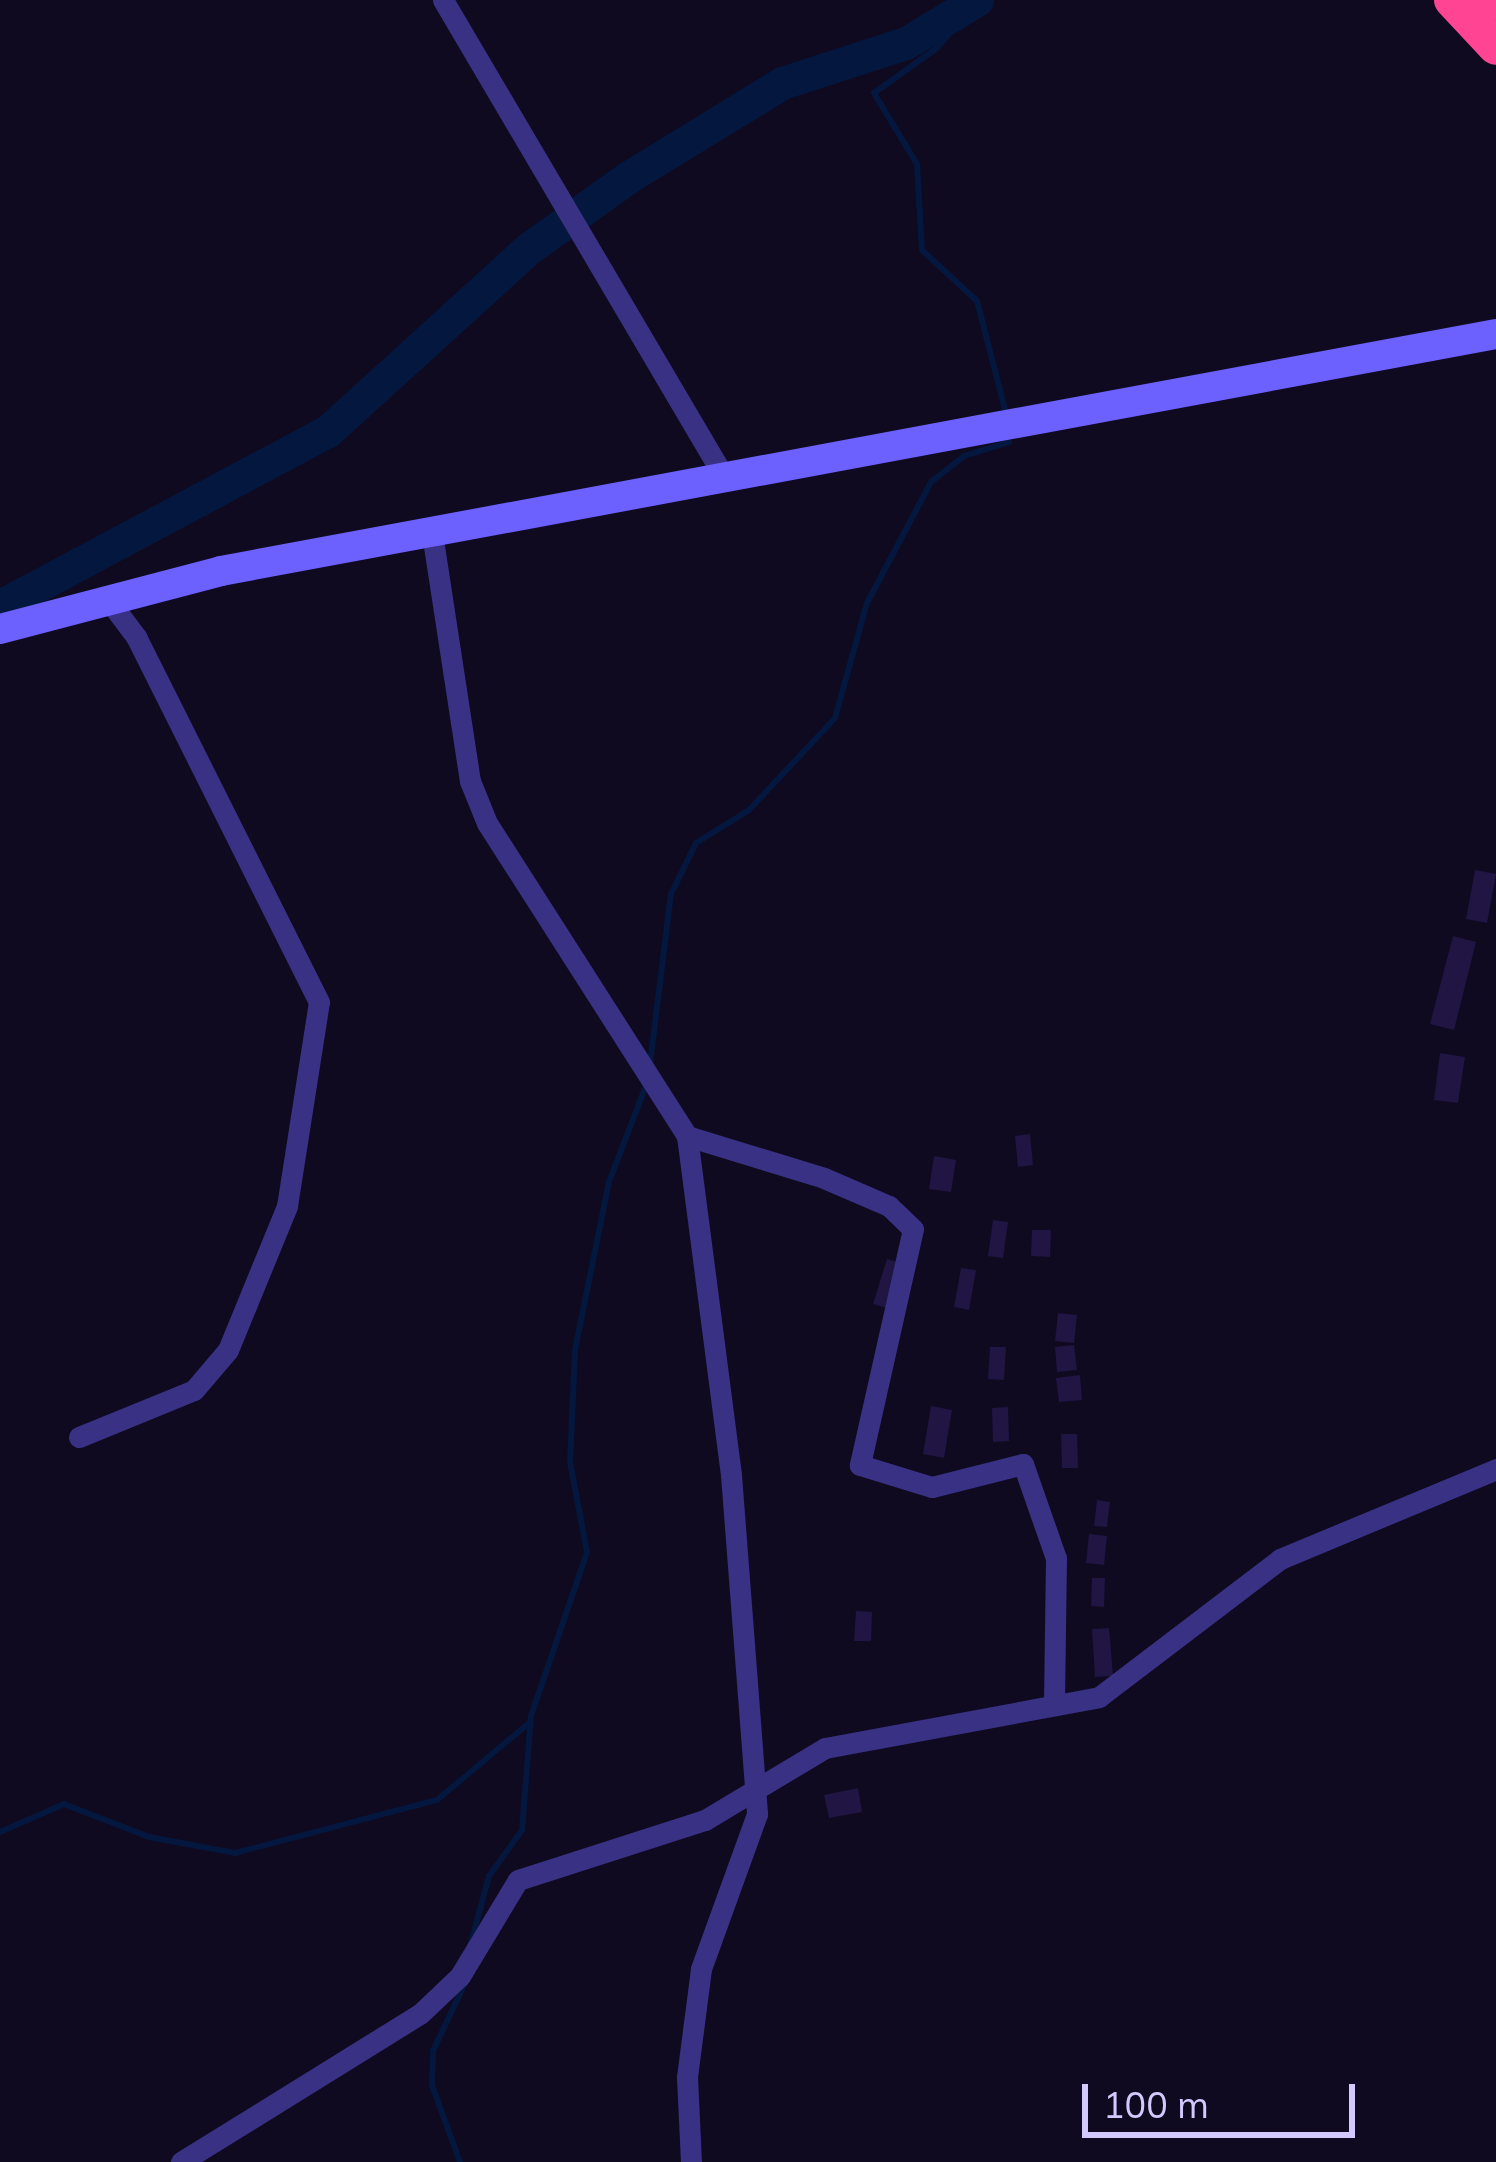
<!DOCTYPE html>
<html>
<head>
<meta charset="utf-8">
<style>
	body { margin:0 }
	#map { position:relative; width:1496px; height:2162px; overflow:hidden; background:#0f0a20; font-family:Mulish,sans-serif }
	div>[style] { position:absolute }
	.stream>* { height:6px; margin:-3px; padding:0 3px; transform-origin:3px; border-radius:3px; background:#04173f }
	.river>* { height:33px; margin:-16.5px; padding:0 16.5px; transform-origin:16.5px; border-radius:16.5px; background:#04173f }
	.building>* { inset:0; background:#201543 }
	.street>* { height:21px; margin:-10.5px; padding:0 10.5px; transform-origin:10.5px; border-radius:10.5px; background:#383184 }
	.secondary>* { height:30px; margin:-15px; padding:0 15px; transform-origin:15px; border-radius:15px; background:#6c60ff }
	.highway>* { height:36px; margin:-18px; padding:0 18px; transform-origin:18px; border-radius:18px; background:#ff4494 }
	span { translate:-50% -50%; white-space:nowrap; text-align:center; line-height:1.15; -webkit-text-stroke:9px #0f0a20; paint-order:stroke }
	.scale { position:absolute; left:1082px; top:2084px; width:273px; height:54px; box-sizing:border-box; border:6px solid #d2c9ff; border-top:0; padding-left:15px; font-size:36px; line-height:42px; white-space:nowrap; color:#d2c9ff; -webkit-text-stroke:9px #0f0a20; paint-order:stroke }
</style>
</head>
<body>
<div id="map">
	<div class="stream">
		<i style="left:974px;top:4px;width:57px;rotate:130.1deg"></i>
		<i style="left:937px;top:48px;width:77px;rotate:144.5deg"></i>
		<i style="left:874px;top:93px;width:83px;rotate:58.8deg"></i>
		<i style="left:917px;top:164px;width:86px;rotate:86.7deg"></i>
		<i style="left:922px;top:250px;width:75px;rotate:42.8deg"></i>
		<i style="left:977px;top:301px;width:112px;rotate:75.5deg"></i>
		<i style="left:650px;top:1064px;width:171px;rotate:-83deg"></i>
		<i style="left:671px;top:894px;width:57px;rotate:-63.9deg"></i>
		<i style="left:696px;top:843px;width:62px;rotate:-31.9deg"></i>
		<i style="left:749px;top:810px;width:126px;rotate:-46.9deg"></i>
		<i style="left:835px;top:718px;width:119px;rotate:-74.5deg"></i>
		<i style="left:867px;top:603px;width:137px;rotate:-62.1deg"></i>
		<i style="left:931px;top:482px;width:42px;rotate:-38.2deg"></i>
		<i style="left:964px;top:456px;width:47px;rotate:-17.3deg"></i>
		<i style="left:0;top:1832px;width:70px;rotate:-23.6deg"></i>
		<i style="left:64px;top:1804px;width:91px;rotate:21.2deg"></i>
		<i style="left:149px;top:1837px;width:87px;rotate:10.5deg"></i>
		<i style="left:235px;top:1853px;width:209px;rotate:-14.7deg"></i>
		<i style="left:437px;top:1800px;width:119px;rotate:-39.9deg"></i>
		<i style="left:469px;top:1950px;width:77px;rotate:-74.9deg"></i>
		<i style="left:489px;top:1876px;width:57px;rotate:-54.3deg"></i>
		<i style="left:522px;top:1830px;width:114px;rotate:-85.5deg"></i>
		<i style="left:531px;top:1716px;width:173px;rotate:-71.1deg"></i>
		<i style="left:587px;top:1552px;width:92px;rotate:-100.7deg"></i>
		<i style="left:570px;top:1462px;width:112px;rotate:-87.4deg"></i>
		<i style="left:575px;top:1350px;width:171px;rotate:-78.6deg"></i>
		<i style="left:609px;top:1182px;width:106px;rotate:-69deg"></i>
		<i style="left:460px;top:2162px;width:82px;rotate:-110deg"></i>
		<i style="left:432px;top:2085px;width:34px;rotate:-88deg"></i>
		<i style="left:433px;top:2051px;width:77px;rotate:-64.8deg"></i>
	</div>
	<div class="river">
		<i style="left:0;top:606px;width:372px;rotate:-28.1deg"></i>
		<i style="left:328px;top:431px;width:270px;rotate:-42.3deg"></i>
		<i style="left:528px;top:249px;width:122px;rotate:-35.6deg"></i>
		<i style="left:627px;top:178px;width:182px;rotate:-31.5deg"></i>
		<i style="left:782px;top:83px;width:130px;rotate:-17.9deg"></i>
		<i style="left:906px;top:43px;width:83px;rotate:-31.2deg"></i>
	</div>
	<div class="building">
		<i style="clip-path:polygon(1475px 870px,1496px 874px,1487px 923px,1466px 919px)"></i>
		<i style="clip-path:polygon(1453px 936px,1476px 942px,1454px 1030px,1430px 1024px)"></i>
		<i style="clip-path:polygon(1440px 1053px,1465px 1057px,1458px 1103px,1434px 1100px)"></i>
		<i style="clip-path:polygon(1030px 1134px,1033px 1165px,1018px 1167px,1015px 1136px)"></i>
		<i style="clip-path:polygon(934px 1156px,956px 1160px,951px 1192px,929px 1189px)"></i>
		<i style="clip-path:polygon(993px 1220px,1008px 1222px,1003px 1258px,988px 1256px)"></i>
		<i style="clip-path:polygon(1032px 1230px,1051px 1230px,1050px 1257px,1031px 1256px)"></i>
		<i style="clip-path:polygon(887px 1259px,904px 1264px,890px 1309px,873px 1304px)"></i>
		<i style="clip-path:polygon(961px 1268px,976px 1270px,969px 1310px,954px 1307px)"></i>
		<i style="clip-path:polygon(1058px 1313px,1077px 1315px,1074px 1343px,1055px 1341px)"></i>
		<i style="clip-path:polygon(1074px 1345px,1077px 1370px,1057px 1372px,1055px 1347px)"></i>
		<i style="clip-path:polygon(990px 1347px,1006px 1347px,1004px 1380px,988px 1379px)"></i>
		<i style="clip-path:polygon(1080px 1375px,1082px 1400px,1059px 1402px,1056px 1378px)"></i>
		<i style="clip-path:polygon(931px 1406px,952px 1410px,944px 1458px,923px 1454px)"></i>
		<i style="clip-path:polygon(1008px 1407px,1009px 1441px,993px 1442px,992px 1408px)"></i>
		<i style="clip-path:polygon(1061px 1434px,1077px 1434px,1078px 1468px,1062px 1468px)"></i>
		<i style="clip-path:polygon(1097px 1500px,1110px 1502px,1107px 1527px,1094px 1526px)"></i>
		<i style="clip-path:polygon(1089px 1534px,1107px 1536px,1104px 1565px,1086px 1563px)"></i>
		<i style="clip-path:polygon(1092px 1578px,1105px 1578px,1104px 1607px,1091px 1606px)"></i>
		<i style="clip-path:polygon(856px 1611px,872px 1612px,871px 1641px,854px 1641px)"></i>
		<i style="clip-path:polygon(1109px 1628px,1113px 1676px,1095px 1677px,1092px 1629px)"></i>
		<i style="clip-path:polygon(858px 1788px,862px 1812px,829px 1818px,824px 1795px)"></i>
	</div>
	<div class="street">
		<i style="left:443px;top:0;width:557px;rotate:59.48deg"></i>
		<i style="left:432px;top:533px;width:251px;rotate:81.3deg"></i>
		<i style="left:470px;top:781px;width:45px;rotate:68deg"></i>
		<i style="left:487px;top:823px;width:371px;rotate:57.4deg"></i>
		<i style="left:687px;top:1136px;width:342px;rotate:82.6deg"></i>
		<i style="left:731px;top:1475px;width:340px;rotate:85.6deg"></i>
		<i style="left:757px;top:1814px;width:165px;rotate:109.9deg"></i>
		<i style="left:701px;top:1969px;width:109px;rotate:97.4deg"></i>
		<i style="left:687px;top:2077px;width:85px;rotate:87.3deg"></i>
		<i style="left:687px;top:1136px;width:143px;rotate:17deg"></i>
		<i style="left:824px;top:1178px;width:71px;rotate:23.3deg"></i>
		<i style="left:889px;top:1206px;width:33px;rotate:44deg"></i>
		<i style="left:913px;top:1229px;width:242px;rotate:102.7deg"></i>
		<i style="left:860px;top:1465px;width:75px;rotate:17deg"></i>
		<i style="left:932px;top:1487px;width:94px;rotate:-14.2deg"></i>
		<i style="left:1023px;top:1464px;width:100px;rotate:70.7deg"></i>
		<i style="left:1056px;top:1558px;width:142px;rotate:90.8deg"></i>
		<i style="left:79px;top:1437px;width:124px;rotate:-22.2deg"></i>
		<i style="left:194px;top:1390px;width:52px;rotate:-49.6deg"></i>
		<i style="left:228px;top:1350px;width:156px;rotate:-67.7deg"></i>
		<i style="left:287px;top:1206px;width:206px;rotate:-81.1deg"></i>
		<i style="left:319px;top:1002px;width:407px;rotate:-116.6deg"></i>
		<i style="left:137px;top:638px;width:50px;rotate:-126.9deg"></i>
		<i style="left:181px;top:2162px;width:281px;rotate:-31.8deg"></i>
		<i style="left:420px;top:2014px;width:55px;rotate:-43.5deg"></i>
		<i style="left:460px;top:1976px;width:112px;rotate:-58.9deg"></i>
		<i style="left:518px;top:1880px;width:196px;rotate:-17.8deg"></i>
		<i style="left:705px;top:1820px;width:140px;rotate:-31deg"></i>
		<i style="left:825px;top:1748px;width:279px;rotate:-10.5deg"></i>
		<i style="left:1099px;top:1697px;width:228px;rotate:-37.3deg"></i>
		<i style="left:1280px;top:1559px;width:234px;rotate:-22.6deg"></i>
	</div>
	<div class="secondary">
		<i style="left:0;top:629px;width:228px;rotate:-14.7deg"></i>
		<i style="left:221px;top:571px;width:1297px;rotate:-10.53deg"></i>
	</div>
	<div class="highway">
		<i style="left:1452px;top:0;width:64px;rotate:46.9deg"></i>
		<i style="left:1493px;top:0;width:4px;rotate:45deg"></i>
	</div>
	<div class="scale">100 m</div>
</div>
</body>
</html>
